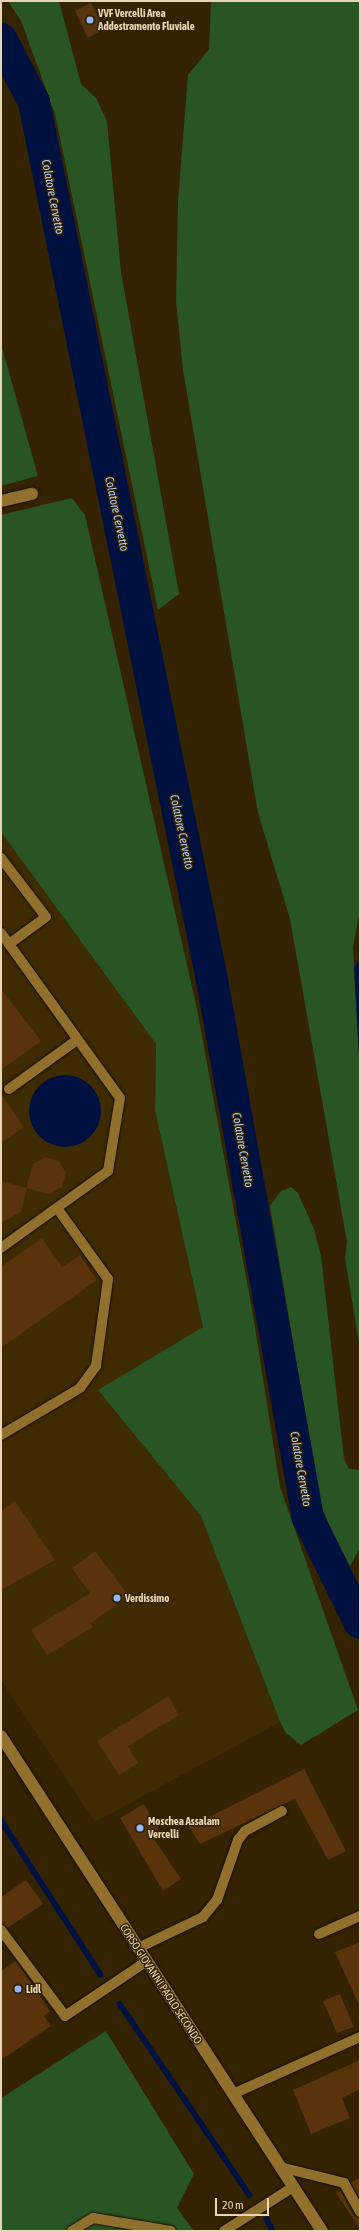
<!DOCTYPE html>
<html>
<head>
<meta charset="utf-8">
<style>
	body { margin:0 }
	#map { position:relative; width:361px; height:2232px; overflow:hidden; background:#332300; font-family:"Asap Condensed",sans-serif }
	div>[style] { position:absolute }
	.built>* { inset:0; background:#3e2b01 }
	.green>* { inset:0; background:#295424 }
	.water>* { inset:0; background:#001140 }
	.round { border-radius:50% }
	.stream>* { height:5.5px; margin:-2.75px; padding:0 2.75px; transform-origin:2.75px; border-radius:2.75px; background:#001140 }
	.river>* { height:32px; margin:-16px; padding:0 16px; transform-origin:16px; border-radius:16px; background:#001140 }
	.building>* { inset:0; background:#58330c }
	.roads { filter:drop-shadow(0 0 1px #170d00) drop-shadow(0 0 1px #170d00) }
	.lane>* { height:10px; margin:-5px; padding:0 5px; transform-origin:5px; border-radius:5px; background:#91702e }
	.street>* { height:12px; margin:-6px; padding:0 6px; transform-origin:6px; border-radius:6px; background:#91702e }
	.secondary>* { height:12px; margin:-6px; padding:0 6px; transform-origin:6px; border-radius:6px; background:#91702e }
	.dots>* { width:11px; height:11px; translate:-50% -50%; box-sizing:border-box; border:2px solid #332300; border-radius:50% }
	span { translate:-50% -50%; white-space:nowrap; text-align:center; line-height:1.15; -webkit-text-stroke:3px #332300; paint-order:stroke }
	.poi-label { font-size:11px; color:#e7d5b6; font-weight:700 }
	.left { translate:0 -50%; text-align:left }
	.street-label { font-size:11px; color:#e7d5b6 }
	.water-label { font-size:12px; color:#b4cfff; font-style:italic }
	.frame { position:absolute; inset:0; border:2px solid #e7d5b6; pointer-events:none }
	.scale { position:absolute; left:215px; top:2198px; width:54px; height:18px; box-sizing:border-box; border:2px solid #e7d5b6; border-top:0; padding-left:5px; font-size:12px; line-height:14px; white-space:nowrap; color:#e7d5b6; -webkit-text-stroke:3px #332300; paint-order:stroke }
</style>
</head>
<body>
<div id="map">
	<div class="built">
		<i style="clip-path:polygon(1px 832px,156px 1044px,155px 1110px,203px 1327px,98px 1390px,201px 1516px,280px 1722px,95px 1822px,1px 1680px)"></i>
	</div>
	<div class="green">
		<i style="clip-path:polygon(8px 1px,59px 1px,81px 84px,96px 98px,107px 121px,121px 272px,179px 594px,158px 610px,55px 114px,21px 21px)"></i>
		<i style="clip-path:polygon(211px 1px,360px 1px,360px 911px,353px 947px,360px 1072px,360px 1349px,345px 1258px,347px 1242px,290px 919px,258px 813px,183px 370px,176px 301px,178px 201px,188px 75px,209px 49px)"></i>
		<i style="clip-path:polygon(1px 344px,38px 476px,1px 486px)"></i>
		<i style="clip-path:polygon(72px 498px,85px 515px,197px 1009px,253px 1315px,280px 1487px,358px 1710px,301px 1745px,286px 1733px,280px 1722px,201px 1516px,98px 1390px,203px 1327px,155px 1110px,156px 1044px,1px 832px,1px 515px)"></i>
		<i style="clip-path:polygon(291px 1187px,298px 1193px,314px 1229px,321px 1256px,344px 1459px,349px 1469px,360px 1470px,360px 1548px,348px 1570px,320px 1503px,270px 1206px,281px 1191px)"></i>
		<i style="clip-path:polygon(106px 2031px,194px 2174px,177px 2208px,194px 2231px,1px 2231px,1px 2098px)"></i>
	</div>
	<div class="water">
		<i style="clip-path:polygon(360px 960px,360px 1072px,354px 967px)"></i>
		<i class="round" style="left:29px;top:1075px;width:72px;height:72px"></i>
	</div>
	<div class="stream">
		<i style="left:1px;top:1820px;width:184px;rotate:57.2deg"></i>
		<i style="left:120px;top:2004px;width:231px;rotate:55.8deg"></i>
		<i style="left:267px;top:2219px;width:13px;rotate:63deg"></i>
	</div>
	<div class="river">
		<i style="left:1px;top:39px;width:71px;rotate:62.4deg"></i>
		<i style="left:34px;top:102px;width:896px;rotate:78.54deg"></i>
		<i style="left:212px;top:980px;width:546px;rotate:79.88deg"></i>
		<i style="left:308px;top:1518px;width:117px;rotate:63.7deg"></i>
	</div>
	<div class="building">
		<i style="clip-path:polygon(91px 3px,104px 29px,88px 38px,75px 11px)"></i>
		<i style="clip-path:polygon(1px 989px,41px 1041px,1px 1070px)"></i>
		<i style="clip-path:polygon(1px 1094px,24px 1127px,1px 1143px)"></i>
		<i style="clip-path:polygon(45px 1157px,59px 1161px,66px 1173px,62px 1187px,50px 1194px,26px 1188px,33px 1164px)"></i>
		<i style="clip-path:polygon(1px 1181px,27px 1188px,21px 1212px,1px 1223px)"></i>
		<i style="clip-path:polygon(42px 1238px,62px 1267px,80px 1255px,97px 1280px,1px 1348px,1px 1267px)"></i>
		<i style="clip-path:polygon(15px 1501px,55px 1560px,1px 1590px,1px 1511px)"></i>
		<i style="clip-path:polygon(95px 1551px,129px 1596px,91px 1623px,93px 1627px,47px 1655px,31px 1630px,90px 1593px,72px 1568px)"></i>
		<i style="clip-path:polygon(168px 1696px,179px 1715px,128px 1746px,138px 1763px,119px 1775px,97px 1741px)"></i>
		<i style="clip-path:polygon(304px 1769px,346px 1851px,328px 1860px,295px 1799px,200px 1844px,189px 1827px)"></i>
		<i style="clip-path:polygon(144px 1804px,161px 1835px,154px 1839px,181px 1879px,163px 1891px,120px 1818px)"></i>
		<i style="clip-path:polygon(26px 1880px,43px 1904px,7px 1928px,1px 1924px,1px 1897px)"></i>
		<i style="clip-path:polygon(360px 1942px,360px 2007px,335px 1952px)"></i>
		<i style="clip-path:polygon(16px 1961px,50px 2011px,44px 2016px,51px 2026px,1px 2060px,1px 1971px)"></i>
		<i style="clip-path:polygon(340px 1994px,354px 2027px,337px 2033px,323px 2001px)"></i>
		<i style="clip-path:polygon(360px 2060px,360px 2089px,342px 2098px,350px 2118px,311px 2134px,293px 2090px)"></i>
		<i style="clip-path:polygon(360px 2177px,360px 2199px,351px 2183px)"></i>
		<i style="clip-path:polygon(340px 2190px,354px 2215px,360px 2218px,360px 2229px,336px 2193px)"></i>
	</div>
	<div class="roads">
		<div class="lane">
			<i style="left:1px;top:858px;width:74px;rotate:52.7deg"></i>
			<i style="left:46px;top:917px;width:46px;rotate:143.9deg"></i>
			<i style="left:1px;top:933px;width:203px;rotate:54.2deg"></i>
			<i style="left:120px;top:1098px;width:74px;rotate:99.3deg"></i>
			<i style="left:108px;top:1171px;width:132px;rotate:144.3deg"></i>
			<i style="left:9px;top:1089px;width:84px;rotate:-35.8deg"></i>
			<i style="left:1px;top:1435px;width:92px;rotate:-30.7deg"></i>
			<i style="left:80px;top:1388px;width:27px;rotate:-54deg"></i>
			<i style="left:96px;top:1366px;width:88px;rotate:-82.1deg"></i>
			<i style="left:108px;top:1279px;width:87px;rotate:-125.7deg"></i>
			<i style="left:1px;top:1930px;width:107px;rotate:53.3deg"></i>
			<i style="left:65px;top:2016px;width:99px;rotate:-33.9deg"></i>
			<i style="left:319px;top:1934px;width:45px;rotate:-23.7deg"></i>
			<i style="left:138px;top:1948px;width:72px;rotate:-25.5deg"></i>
			<i style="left:203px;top:1917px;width:22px;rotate:-51deg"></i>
			<i style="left:217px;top:1900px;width:64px;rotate:-70.7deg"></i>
			<i style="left:238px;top:1840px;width:11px;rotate:-52deg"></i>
			<i style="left:245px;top:1831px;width:42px;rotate:-28.4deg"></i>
			<i style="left:233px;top:2094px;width:139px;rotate:-24.2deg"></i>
			<i style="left:280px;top:2167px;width:66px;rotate:14deg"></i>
			<i style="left:344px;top:2183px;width:33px;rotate:61deg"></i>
			<i style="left:72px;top:2231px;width:25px;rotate:-32deg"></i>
			<i style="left:93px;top:2218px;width:79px;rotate:9.5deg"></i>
			<i style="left:224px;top:2231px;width:82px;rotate:-32.5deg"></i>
		</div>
		<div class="street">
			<i style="left:1px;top:501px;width:32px;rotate:-13deg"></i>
		</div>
		<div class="secondary">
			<i style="left:1px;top:1736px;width:590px;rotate:57.04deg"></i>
		</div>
	</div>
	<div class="dots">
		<i style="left:90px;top:20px;background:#91b8fd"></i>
		<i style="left:117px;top:1598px;background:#91b8fd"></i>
		<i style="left:140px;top:1828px;background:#91b8fd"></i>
		<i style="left:18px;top:1989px;background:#91b8fd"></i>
	</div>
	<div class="poi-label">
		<span class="left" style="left:98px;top:20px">VVF Vercelli Area<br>Addestramento Fluviale</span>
		<span class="left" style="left:125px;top:1598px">Verdissimo</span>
		<span class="left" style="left:148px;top:1828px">Moschea Assalam<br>Vercelli</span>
		<span class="left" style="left:26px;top:1989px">Lidl</span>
	</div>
	<div class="street-label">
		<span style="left:161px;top:1984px;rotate:57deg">CORSO GIOVANNI PAOLO SECONDO</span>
	</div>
	<div class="water-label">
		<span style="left:52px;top:197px;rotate:79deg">Colatore Cervetto</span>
		<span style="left:116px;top:514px;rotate:78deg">Colatore Cervetto</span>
		<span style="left:181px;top:832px;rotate:78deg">Colatore Cervetto</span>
		<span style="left:242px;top:1150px;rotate:80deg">Colatore Cervetto</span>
		<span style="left:300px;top:1469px;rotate:80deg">Colatore Cervetto</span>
	</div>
	<div class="frame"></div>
	<div class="scale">20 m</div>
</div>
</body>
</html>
